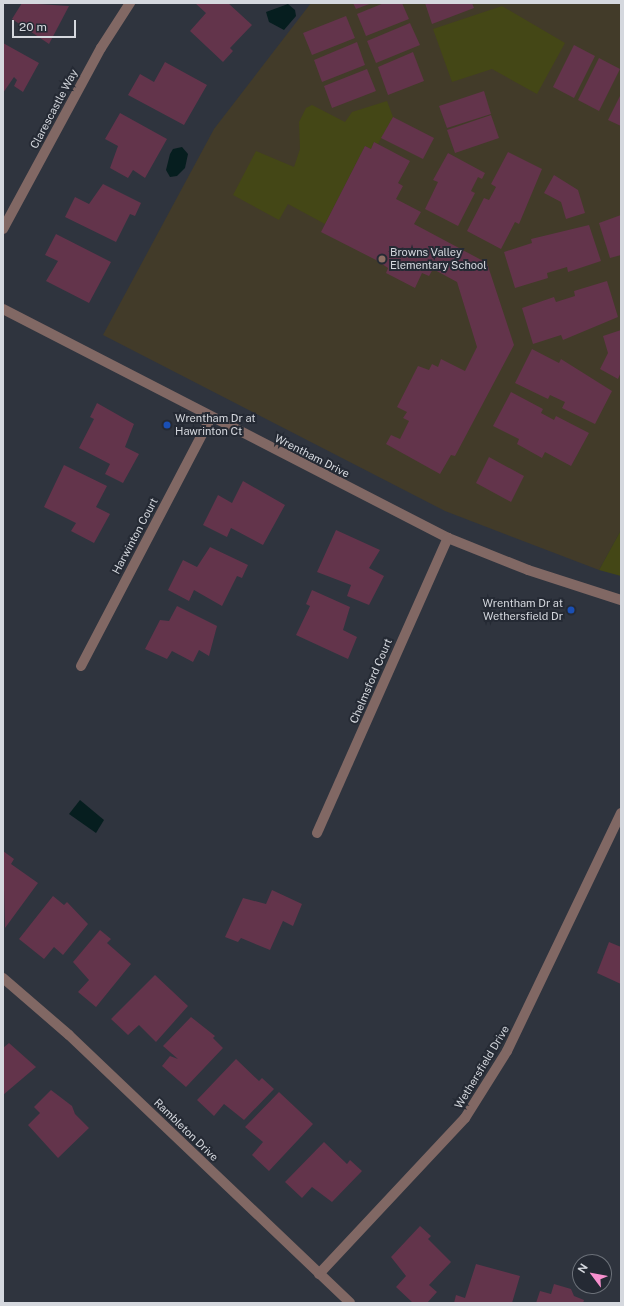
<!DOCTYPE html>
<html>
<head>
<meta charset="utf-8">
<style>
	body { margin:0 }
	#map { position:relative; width:624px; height:1306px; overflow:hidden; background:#2f343e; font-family:"Public Sans",sans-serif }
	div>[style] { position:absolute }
	.education>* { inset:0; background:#423b29 }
	.green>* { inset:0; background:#444716 }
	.water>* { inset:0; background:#061e1f }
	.building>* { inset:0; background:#63344b }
	.minor>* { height:10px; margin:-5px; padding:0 5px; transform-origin:5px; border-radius:5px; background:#816864 }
	.dots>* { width:11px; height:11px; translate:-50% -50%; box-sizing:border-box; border:2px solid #252a34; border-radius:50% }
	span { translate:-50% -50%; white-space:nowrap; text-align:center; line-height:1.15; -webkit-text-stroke:4px #252a34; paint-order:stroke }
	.street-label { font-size:11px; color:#d5d8de }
	.poi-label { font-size:11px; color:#d5d8de }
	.left { translate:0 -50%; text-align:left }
	.right { translate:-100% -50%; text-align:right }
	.frame { position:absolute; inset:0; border:4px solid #d5d8de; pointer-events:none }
	.north { position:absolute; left:572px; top:1254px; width:40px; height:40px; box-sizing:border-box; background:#252a34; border:1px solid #6b7078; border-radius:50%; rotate:302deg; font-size:11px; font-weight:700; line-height:16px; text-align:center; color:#d5d8de }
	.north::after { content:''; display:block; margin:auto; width:14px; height:18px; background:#f790ce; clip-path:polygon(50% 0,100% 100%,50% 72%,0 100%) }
	.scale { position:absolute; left:12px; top:20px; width:64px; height:18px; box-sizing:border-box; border:2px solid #d5d8de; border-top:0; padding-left:5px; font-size:12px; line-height:14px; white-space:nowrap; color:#d5d8de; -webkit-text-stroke:3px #252a34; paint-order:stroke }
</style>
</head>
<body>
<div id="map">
	<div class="education">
		<i style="clip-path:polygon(311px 3px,621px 3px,621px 530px,599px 570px,445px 511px,103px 335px,214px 129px)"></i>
	</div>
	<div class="green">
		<i style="clip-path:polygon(502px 6px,565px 43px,537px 94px,492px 69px,452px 82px,433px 29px)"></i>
		<i style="clip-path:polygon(387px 101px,393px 117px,378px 144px,374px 142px,371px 149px,365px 146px,325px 224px,288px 204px,279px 220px,233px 195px,256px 151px,294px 167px,300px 149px,299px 122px,306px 108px,312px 105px,345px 122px,352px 112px)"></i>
		<i style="clip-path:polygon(621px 530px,621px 576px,599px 570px)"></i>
	</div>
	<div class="water">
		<i style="clip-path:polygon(288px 4px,295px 10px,296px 16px,284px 30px,269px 22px,266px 12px)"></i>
		<i style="clip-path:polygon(182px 147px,188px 154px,185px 168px,177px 176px,170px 177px,166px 170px,170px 154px,173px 149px)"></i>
		<i style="clip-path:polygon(80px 800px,104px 820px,96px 833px,69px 814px)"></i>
	</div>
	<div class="building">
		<i style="clip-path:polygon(22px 3px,69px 6px,49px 44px,12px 19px)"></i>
		<i style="clip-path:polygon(195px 3px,228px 3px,252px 25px,230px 48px,233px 51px,223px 62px,190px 31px,206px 13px)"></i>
		<i style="clip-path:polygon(353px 3px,372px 3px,356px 9px)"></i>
		<i style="clip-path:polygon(384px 3px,402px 3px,409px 19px,366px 36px,357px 14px)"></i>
		<i style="clip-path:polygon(425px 3px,472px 3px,474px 8px,432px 24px)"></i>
		<i style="clip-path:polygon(346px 16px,355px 38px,312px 55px,303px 33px)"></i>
		<i style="clip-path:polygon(410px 23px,420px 45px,376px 63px,367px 41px)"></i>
		<i style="clip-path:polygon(357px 42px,365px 65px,322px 82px,314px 60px)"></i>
		<i style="clip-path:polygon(3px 43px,39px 63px,23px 92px,14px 86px,17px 80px,14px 77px,3px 93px)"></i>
		<i style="clip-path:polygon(574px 45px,595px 56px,574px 98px,553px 87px)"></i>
		<i style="clip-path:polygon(413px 52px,424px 81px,388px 95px,378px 67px)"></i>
		<i style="clip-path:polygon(599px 58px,620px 69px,599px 111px,578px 100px)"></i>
		<i style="clip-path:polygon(165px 62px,207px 85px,184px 125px,128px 95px,140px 74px,154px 82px)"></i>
		<i style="clip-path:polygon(367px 69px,376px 91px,332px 108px,324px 86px)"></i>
		<i style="clip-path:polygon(484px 91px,491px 114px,447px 128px,439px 106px)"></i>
		<i style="clip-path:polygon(621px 94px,621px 126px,608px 120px)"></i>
		<i style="clip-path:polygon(120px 113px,167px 139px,145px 178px,133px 170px,128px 178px,110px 168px,118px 146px,105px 139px)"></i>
		<i style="clip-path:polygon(491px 115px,499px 138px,455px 153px,447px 130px)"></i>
		<i style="clip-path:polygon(393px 117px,434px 138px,423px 159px,381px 138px)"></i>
		<i style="clip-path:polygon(374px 142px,410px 161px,398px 183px,403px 186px,396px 199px,421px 212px,414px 224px,487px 263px,514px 345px,455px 456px,451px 455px,440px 474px,386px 444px,391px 435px,400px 439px,409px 421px,403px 418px,407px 412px,397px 407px,418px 366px,429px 370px,432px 364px,438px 367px,441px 359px,465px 371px,477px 347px,457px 282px,433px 269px,429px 276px,422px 273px,415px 288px,386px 273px,388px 268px,376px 260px,321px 232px,365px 146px,371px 149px)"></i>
		<i style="clip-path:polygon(508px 152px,542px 169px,519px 224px,515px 222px,501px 249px,467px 231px,484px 198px,489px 200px,496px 187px,491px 184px)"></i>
		<i style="clip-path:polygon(448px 153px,485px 173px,482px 179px,478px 177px,471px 191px,475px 193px,458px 226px,425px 209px,438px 182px,433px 180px)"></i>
		<i style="clip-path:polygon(554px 175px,578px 190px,585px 213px,566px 219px,561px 202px,544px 193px)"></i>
		<i style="clip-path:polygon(103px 184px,141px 203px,135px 216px,130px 214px,116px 242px,65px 217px,75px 197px,89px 204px)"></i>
		<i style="clip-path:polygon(621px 215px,621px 255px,610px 258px,599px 223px)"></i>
		<i style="clip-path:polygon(589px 225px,601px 261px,568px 272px,567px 267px,547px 273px,548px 278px,515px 288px,504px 252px,532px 243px,531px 239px)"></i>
		<i style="clip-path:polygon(56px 234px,111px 262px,89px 303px,46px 281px,58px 261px,45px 255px)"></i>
		<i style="clip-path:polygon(607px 281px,618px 317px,563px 340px,561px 335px,533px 344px,522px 308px,554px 297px,556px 302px,575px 296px,574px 291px)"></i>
		<i style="clip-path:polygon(621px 330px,621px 372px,618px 379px,600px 369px,608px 353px,603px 336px)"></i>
		<i style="clip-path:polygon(532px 349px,559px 363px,561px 359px,612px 391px,595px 424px,562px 408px,565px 402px,550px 395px,548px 399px,515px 383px)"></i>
		<i style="clip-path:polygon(511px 392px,543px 409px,541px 413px,554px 420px,556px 416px,589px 433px,571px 466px,545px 452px,542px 458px,517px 444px,519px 439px,493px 426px)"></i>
		<i style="clip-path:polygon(97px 403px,134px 424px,125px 447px,139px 454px,123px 483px,105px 474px,110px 464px,79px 448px,94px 419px,90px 417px)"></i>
		<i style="clip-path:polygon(489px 457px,524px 476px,511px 502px,476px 483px)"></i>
		<i style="clip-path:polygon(64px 465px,107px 486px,96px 507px,110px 514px,94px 543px,71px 531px,76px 523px,44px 507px)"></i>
		<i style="clip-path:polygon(243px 481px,285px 505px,263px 545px,231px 528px,227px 537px,203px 525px,218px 495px,232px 503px)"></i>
		<i style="clip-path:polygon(336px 530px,380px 550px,369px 568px,384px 576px,369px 605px,347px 596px,351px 585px,317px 572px)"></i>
		<i style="clip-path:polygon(210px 547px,248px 565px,242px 578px,237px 576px,222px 606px,194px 590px,189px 601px,168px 590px,183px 560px,197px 567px)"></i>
		<i style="clip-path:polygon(312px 590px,350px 607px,343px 630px,357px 637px,348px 659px,296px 635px,310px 606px,306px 604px)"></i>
		<i style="clip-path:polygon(177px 606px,217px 626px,209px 656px,199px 650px,193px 662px,172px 651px,167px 659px,145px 649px,160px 620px,169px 621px)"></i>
		<i style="clip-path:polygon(3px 851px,14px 859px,11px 864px,38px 883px,5px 928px)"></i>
		<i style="clip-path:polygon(272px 890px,302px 904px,293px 926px,283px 921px,270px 950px,241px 938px,238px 942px,225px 937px,243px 898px,266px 904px)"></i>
		<i style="clip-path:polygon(53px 896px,64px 905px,67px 902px,88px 924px,63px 955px,54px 947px,44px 959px,19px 939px)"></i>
		<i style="clip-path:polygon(100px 930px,111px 939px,107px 943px,131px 964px,96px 1007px,78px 992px,89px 980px,73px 962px)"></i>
		<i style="clip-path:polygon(609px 942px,621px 947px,621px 984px,597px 973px)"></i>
		<i style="clip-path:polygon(155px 975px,188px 1006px,156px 1042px,139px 1025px,128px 1035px,111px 1019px)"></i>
		<i style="clip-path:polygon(191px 1017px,215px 1036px,213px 1038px,223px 1048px,186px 1087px,162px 1066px,170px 1056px,178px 1059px,163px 1046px)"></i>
		<i style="clip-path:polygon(9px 1043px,36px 1067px,3px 1095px,3px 1048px)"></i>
		<i style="clip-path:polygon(236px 1059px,259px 1081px,262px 1078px,274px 1089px,244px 1120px,224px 1104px,214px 1116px,197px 1100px)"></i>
		<i style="clip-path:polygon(51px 1090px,72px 1106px,75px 1114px,89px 1128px,58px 1158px,28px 1125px,40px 1113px,34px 1107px)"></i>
		<i style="clip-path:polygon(279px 1092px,313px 1124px,269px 1171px,252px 1155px,263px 1142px,245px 1127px)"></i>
		<i style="clip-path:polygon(324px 1142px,347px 1164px,350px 1160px,362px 1171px,332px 1202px,312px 1187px,302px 1198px,285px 1182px)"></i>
		<i style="clip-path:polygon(420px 1226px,431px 1236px,428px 1239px,451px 1262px,429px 1285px,437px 1292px,427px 1303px,413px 1303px,396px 1287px,406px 1276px,391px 1257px)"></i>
		<i style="clip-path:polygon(476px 1264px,520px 1276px,512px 1303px,454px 1303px,456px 1295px,465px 1298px)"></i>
		<i style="clip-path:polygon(554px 1284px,571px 1289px,574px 1296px,584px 1300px,583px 1303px,536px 1303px,540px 1291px,551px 1294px)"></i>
	</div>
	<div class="minor">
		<i style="left:3px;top:229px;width:206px;rotate:-61.6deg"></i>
		<i style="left:101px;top:48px;width:54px;rotate:-57.2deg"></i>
		<i style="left:3px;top:309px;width:500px;rotate:27.23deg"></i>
		<i style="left:448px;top:538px;width:86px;rotate:21.8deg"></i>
		<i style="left:528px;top:570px;width:98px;rotate:17.9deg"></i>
		<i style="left:81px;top:666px;width:281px;rotate:-62.4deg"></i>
		<i style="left:317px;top:833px;width:323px;rotate:-66.1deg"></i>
		<i style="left:3px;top:978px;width:87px;rotate:40.8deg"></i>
		<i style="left:69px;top:1035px;width:388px;rotate:43.6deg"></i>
		<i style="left:319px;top:1274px;width:214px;rotate:-46.9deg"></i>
		<i style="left:465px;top:1118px;width:79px;rotate:-57.9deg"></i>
		<i style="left:507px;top:1051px;width:264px;rotate:-64.4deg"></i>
	</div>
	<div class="dots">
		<i style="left:382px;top:259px;background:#8d6e63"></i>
		<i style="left:167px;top:425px;background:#1a4fb4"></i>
		<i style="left:571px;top:610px;background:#1a4fb4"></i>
	</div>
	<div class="street-label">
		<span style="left:54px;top:109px;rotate:-62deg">Clarescastle Way</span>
		<span style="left:312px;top:456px;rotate:27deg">Wrentham Drive</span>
		<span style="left:135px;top:536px;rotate:-62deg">Harwinton Court</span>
		<span style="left:371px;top:681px;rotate:-67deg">Chelmsford Court</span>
		<span style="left:482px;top:1067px;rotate:-59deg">Wethersfield Drive</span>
		<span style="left:186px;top:1130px;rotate:44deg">Rambleton Drive</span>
	</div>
	<div class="poi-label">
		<span class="left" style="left:390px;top:259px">Browns Valley<br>Elementary School</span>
		<span class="left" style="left:175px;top:425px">Wrentham Dr at<br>Hawrinton Ct</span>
		<span class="right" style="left:563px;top:610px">Wrentham Dr at<br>Wethersfield Dr</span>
	</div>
	<div class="frame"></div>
	<div class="north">N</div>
	<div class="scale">20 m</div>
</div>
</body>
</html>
